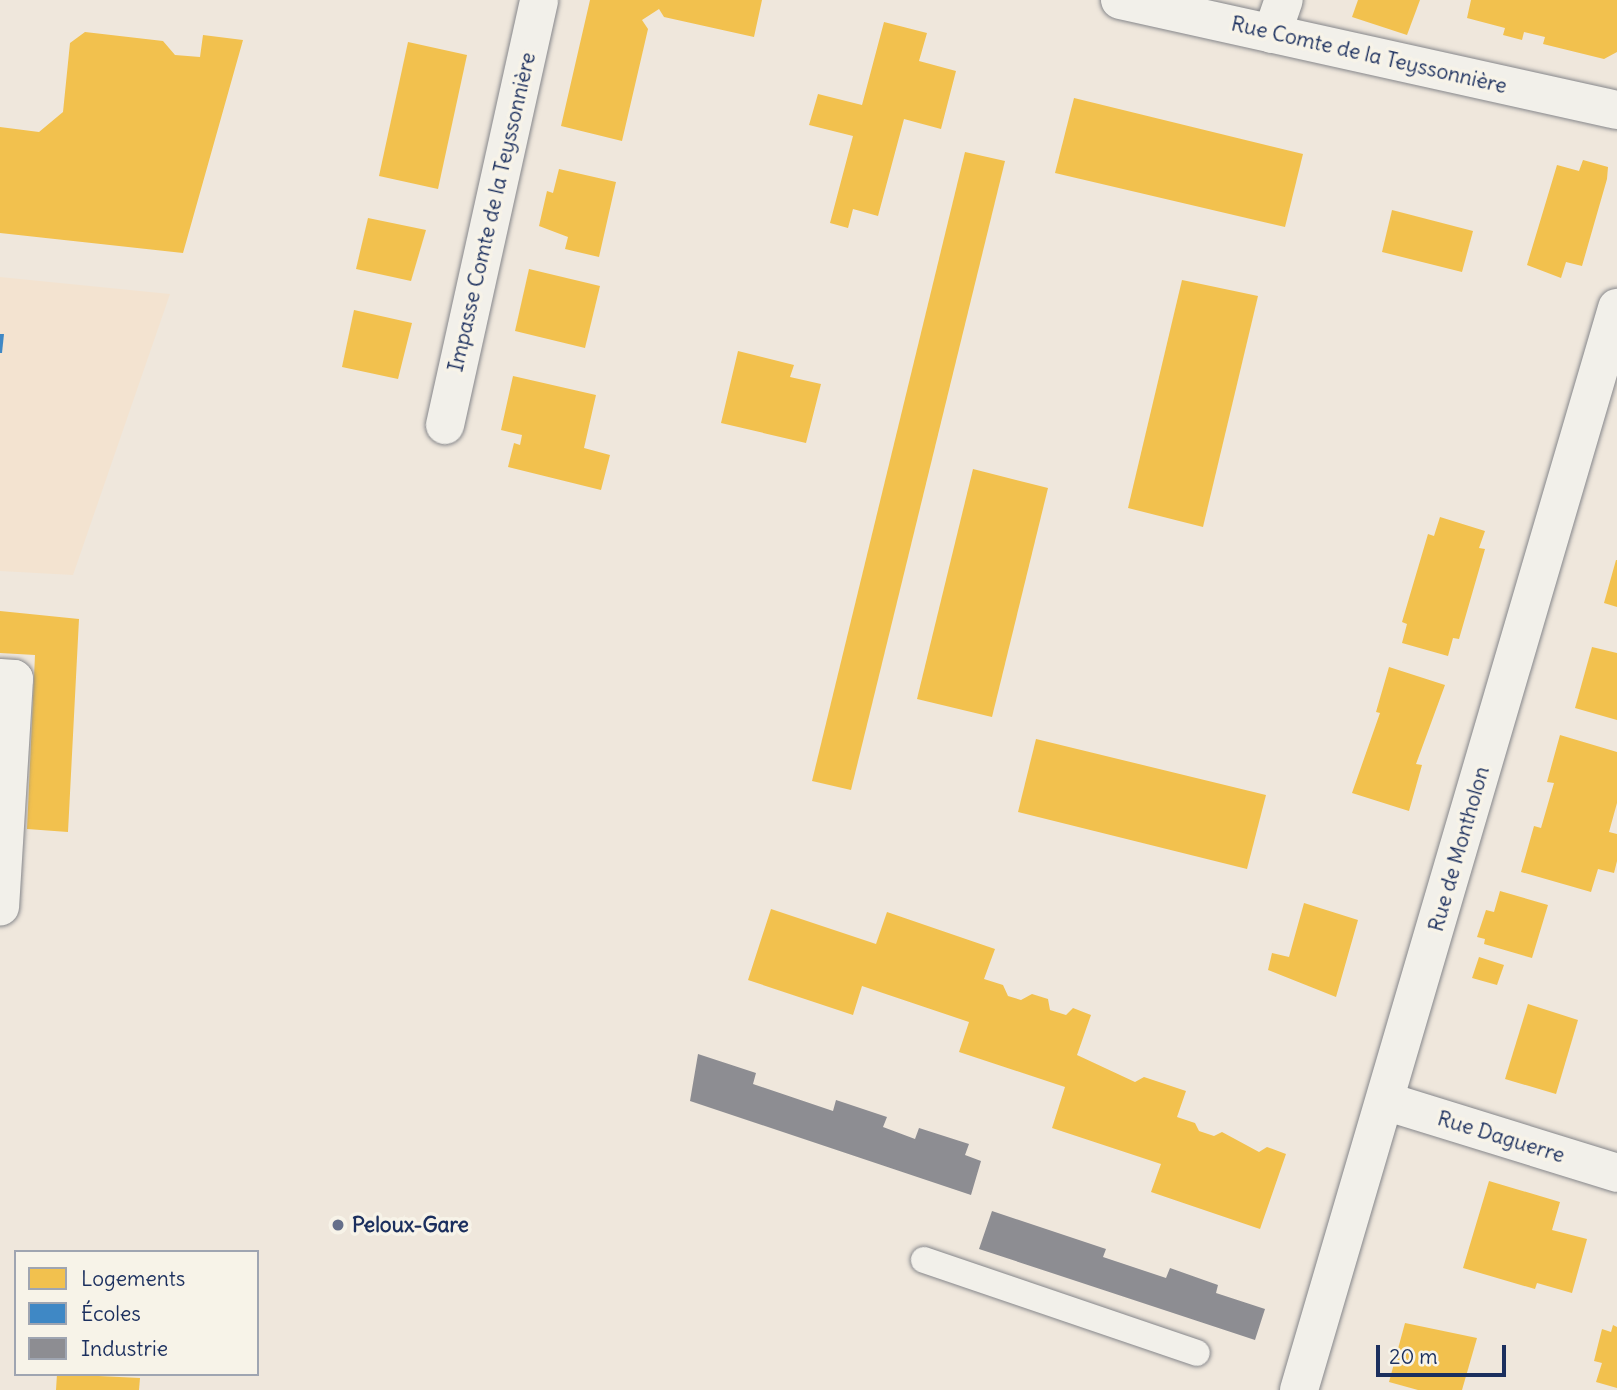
<!DOCTYPE html>
<html>
<head>
<meta charset="utf-8">
<style>
	body { margin:0 }
	#map { position:relative; width:1617px; height:1390px; overflow:hidden; background:#efe7dc; font-family:Delius,sans-serif }
	div>[style] { position:absolute }
	.built>* { inset:0; background:#f3e3d0 }
	.homes>* { inset:0; background:#f2c14e }
	.schools>* { inset:0; background:#3f88c5 }
	.industry>* { inset:0; background:#8d8d92 }
	.roads { filter:drop-shadow(0 0 2px #86878b) drop-shadow(0 0 2px #86878b) }
	.lane>* { height:26px; margin:-13px; padding:0 13px; transform-origin:13px; border-radius:13px; background:#f2f0ea }
	.street>* { height:38px; margin:-19px; padding:0 19px; transform-origin:19px; border-radius:19px; background:#f2f0ea }
	.dots>* { width:19px; height:19px; translate:-50% -50%; box-sizing:border-box; border:4px solid #f7f3e8; border-radius:50% }
	span { translate:-50% -50%; white-space:nowrap; text-align:center; line-height:1.15; -webkit-text-stroke:7px #f7f3e8; paint-order:stroke }
	.street-label { font-size:21px; color:#1b2f5e }
	.poi-label { font-size:21px; color:#1b2f5e; font-weight:700 }
	.left { translate:0 -50%; text-align:left }
	.legend { position:absolute; left:14px; top:1250px; width:245px; height:126px; box-sizing:border-box; background:#f7f3e8; border:2px solid #9fa5b1; margin:0; padding:9px 12px; list-style:none; font-size:21px; color:#1b2f5e }
	.legend li { display:flex; align-items:center; gap:14px; height:35px }
	.legend b { width:35px; border:2px solid #9fa5b1 }
	.scale { position:absolute; left:1376px; top:1345px; width:130px; height:32px; box-sizing:border-box; border:4px solid #1b2f5e; border-top:0; padding-left:9px; font-size:21px; line-height:24px; white-space:nowrap; color:#1b2f5e; -webkit-text-stroke:5px #f7f3e8; paint-order:stroke }
</style>
</head>
<body>
<div id="map">
	<div class="built">
		<i style="clip-path:polygon(0 277px,170px 294px,73px 575px,0 571px)"></i>
	</div>
	<div class="homes">
		<i style="clip-path:polygon(590px 0,762px 0,754px 37px,664px 17px,659px 9px,642px 20px,648px 29px,622px 141px,561px 126px)"></i>
		<i style="clip-path:polygon(1358px 0,1420px 0,1407px 35px,1352px 17px)"></i>
		<i style="clip-path:polygon(1471px 0,1617px 0,1617px 52px,1604px 59px,1543px 44px,1545px 37px,1524px 32px,1522px 40px,1503px 35px,1505px 28px,1467px 18px)"></i>
		<i style="clip-path:polygon(884px 22px,927px 33px,919px 61px,956px 71px,941px 129px,904px 119px,878px 216px,853px 209px,848px 228px,830px 223px,853px 136px,809px 125px,818px 94px,862px 105px)"></i>
		<i style="clip-path:polygon(85px 32px,163px 41px,175px 55px,200px 57px,203px 35px,243px 40px,183px 253px,0 233px,0 127px,39px 132px,63px 112px,70px 43px)"></i>
		<i style="clip-path:polygon(408px 42px,467px 55px,438px 189px,379px 176px)"></i>
		<i style="clip-path:polygon(1074px 98px,1303px 154px,1285px 227px,1055px 173px)"></i>
		<i style="clip-path:polygon(965px 152px,1005px 161px,851px 790px,812px 781px)"></i>
		<i style="clip-path:polygon(1583px 160px,1608px 167px,1607px 179px,1582px 266px,1566px 262px,1561px 278px,1527px 265px,1557px 165px,1579px 171px)"></i>
		<i style="clip-path:polygon(559px 169px,616px 182px,599px 257px,565px 249px,568px 237px,539px 226px,547px 191px,553px 193px)"></i>
		<i style="clip-path:polygon(1392px 210px,1473px 231px,1462px 272px,1382px 252px)"></i>
		<i style="clip-path:polygon(368px 218px,426px 230px,411px 281px,356px 269px)"></i>
		<i style="clip-path:polygon(529px 269px,600px 286px,585px 348px,515px 331px)"></i>
		<i style="clip-path:polygon(1182px 280px,1258px 296px,1203px 527px,1128px 508px)"></i>
		<i style="clip-path:polygon(354px 310px,412px 323px,398px 379px,342px 367px)"></i>
		<i style="clip-path:polygon(738px 351px,794px 365px,790px 377px,821px 384px,806px 443px,721px 423px)"></i>
		<i style="clip-path:polygon(513px 376px,596px 395px,584px 448px,610px 455px,601px 490px,508px 467px,514px 443px,520px 445px,522px 435px,501px 430px)"></i>
		<i style="clip-path:polygon(973px 469px,1048px 488px,992px 717px,917px 699px)"></i>
		<i style="clip-path:polygon(1440px 517px,1485px 531px,1479px 548px,1485px 549px,1459px 639px,1453px 638px,1448px 656px,1402px 643px,1407px 624px,1402px 622px,1428px 534px,1434px 536px)"></i>
		<i style="clip-path:polygon(1616px 560px,1617px 560px,1617px 607px,1604px 603px)"></i>
		<i style="clip-path:polygon(0 611px,79px 619px,68px 832px,27px 829px,35px 655px,0 653px)"></i>
		<i style="clip-path:polygon(1592px 647px,1617px 653px,1617px 720px,1575px 708px)"></i>
		<i style="clip-path:polygon(1389px 667px,1445px 685px,1416px 764px,1422px 765px,1409px 811px,1352px 793px,1380px 713px,1376px 712px)"></i>
		<i style="clip-path:polygon(1560px 735px,1617px 752px,1617px 803px,1609px 832px,1617px 834px,1617px 861px,1614px 873px,1598px 869px,1591px 892px,1521px 872px,1534px 826px,1541px 828px,1554px 783px,1547px 782px)"></i>
		<i style="clip-path:polygon(1036px 739px,1266px 795px,1247px 869px,1018px 812px)"></i>
		<i style="clip-path:polygon(1500px 891px,1548px 905px,1532px 958px,1484px 944px,1485px 939px,1477px 937px,1486px 910px,1494px 912px)"></i>
		<i style="clip-path:polygon(1304px 903px,1358px 920px,1336px 997px,1268px 970px,1272px 953px,1289px 957px)"></i>
		<i style="clip-path:polygon(771px 909px,876px 944px,887px 912px,995px 949px,984px 979px,1003px 985px,1008px 996px,1021px 1000px,1032px 994px,1048px 999px,1050px 1010px,1066px 1015px,1073px 1008px,1091px 1015px,1077px 1055px,1135px 1082px,1144px 1077px,1186px 1091px,1177px 1117px,1195px 1123px,1199px 1131px,1214px 1136px,1222px 1132px,1259px 1152px,1267px 1147px,1286px 1154px,1260px 1229px,1151px 1192px,1161px 1164px,1052px 1128px,1065px 1087px,959px 1052px,969px 1022px,862px 986px,853px 1015px,748px 980px)"></i>
		<i style="clip-path:polygon(1479px 957px,1504px 965px,1497px 985px,1472px 978px)"></i>
		<i style="clip-path:polygon(1528px 1004px,1578px 1020px,1556px 1094px,1505px 1079px)"></i>
		<i style="clip-path:polygon(1489px 1181px,1560px 1202px,1552px 1230px,1587px 1239px,1572px 1293px,1537px 1283px,1535px 1289px,1463px 1268px)"></i>
		<i style="clip-path:polygon(1405px 1323px,1477px 1338px,1462px 1390px,1418px 1390px,1389px 1382px)"></i>
		<i style="clip-path:polygon(1613px 1325px,1617px 1327px,1617px 1388px,1596px 1382px,1602px 1363px,1594px 1361px,1602px 1329px,1611px 1332px)"></i>
		<i style="clip-path:polygon(57px 1374px,140px 1378px,139px 1390px,56px 1390px)"></i>
	</div>
	<div class="schools">
		<i style="clip-path:polygon(0 334px,4px 334px,2px 353px,0 353px)"></i>
	</div>
	<div class="industry">
		<i style="clip-path:polygon(698px 1054px,756px 1073px,753px 1084px,833px 1111px,836px 1100px,887px 1117px,883px 1127px,915px 1139px,919px 1128px,969px 1144px,965px 1155px,981px 1161px,971px 1195px,690px 1101px)"></i>
		<i style="clip-path:polygon(992px 1211px,1106px 1249px,1103px 1257px,1166px 1278px,1170px 1268px,1218px 1285px,1216px 1293px,1265px 1309px,1255px 1340px,979px 1249px)"></i>
	</div>
	<div class="roads">
		<div class="lane">
			<i style="left:924px;top:1260px;width:288px;rotate:18.8deg"></i>
		</div>
		<div class="street">
			<i style="left:1120px;top:0;width:509px;rotate:12.48deg"></i>
			<i style="left:1272px;top:34px;width:36px;rotate:-71deg"></i>
			<i style="left:445px;top:425px;width:435px;rotate:-77.5deg"></i>
			<i style="left:0;top:678px;width:14px;rotate:4deg"></i>
			<i style="left:14px;top:679px;width:228px;rotate:93.5deg"></i>
			<i style="left:1385px;top:1101px;width:243px;rotate:17.2deg"></i>
			<i style="left:1299px;top:1390px;width:1128px;rotate:-73.62deg"></i>
		</div>
	</div>
	<div class="dots">
		<i style="left:338px;top:1225px;background:#656f8a"></i>
	</div>
	<div class="street-label">
		<span style="left:1369px;top:55px;rotate:13deg">Rue Comte de la Teyssonnière</span>
		<span style="left:492px;top:212px;rotate:-77deg">Impasse Comte de la Teyssonnière</span>
		<span style="left:1459px;top:849px;rotate:-74deg">Rue de Montholon</span>
		<span style="left:1501px;top:1137px;rotate:17deg">Rue Daguerre</span>
	</div>
	<div class="poi-label">
		<span class="left" style="left:352px;top:1225px">Peloux-Gare</span>
	</div>
	<ul class="legend">
	<li><b style="height:19px;background:#f2c14e"></b>Logements</li>
	<li><b style="height:19px;background:#3f88c5"></b>Écoles</li>
	<li><b style="height:19px;background:#8d8d92"></b>Industrie</li>
	</ul>
	<div class="scale">20 m</div>
</div>
</body>
</html>
